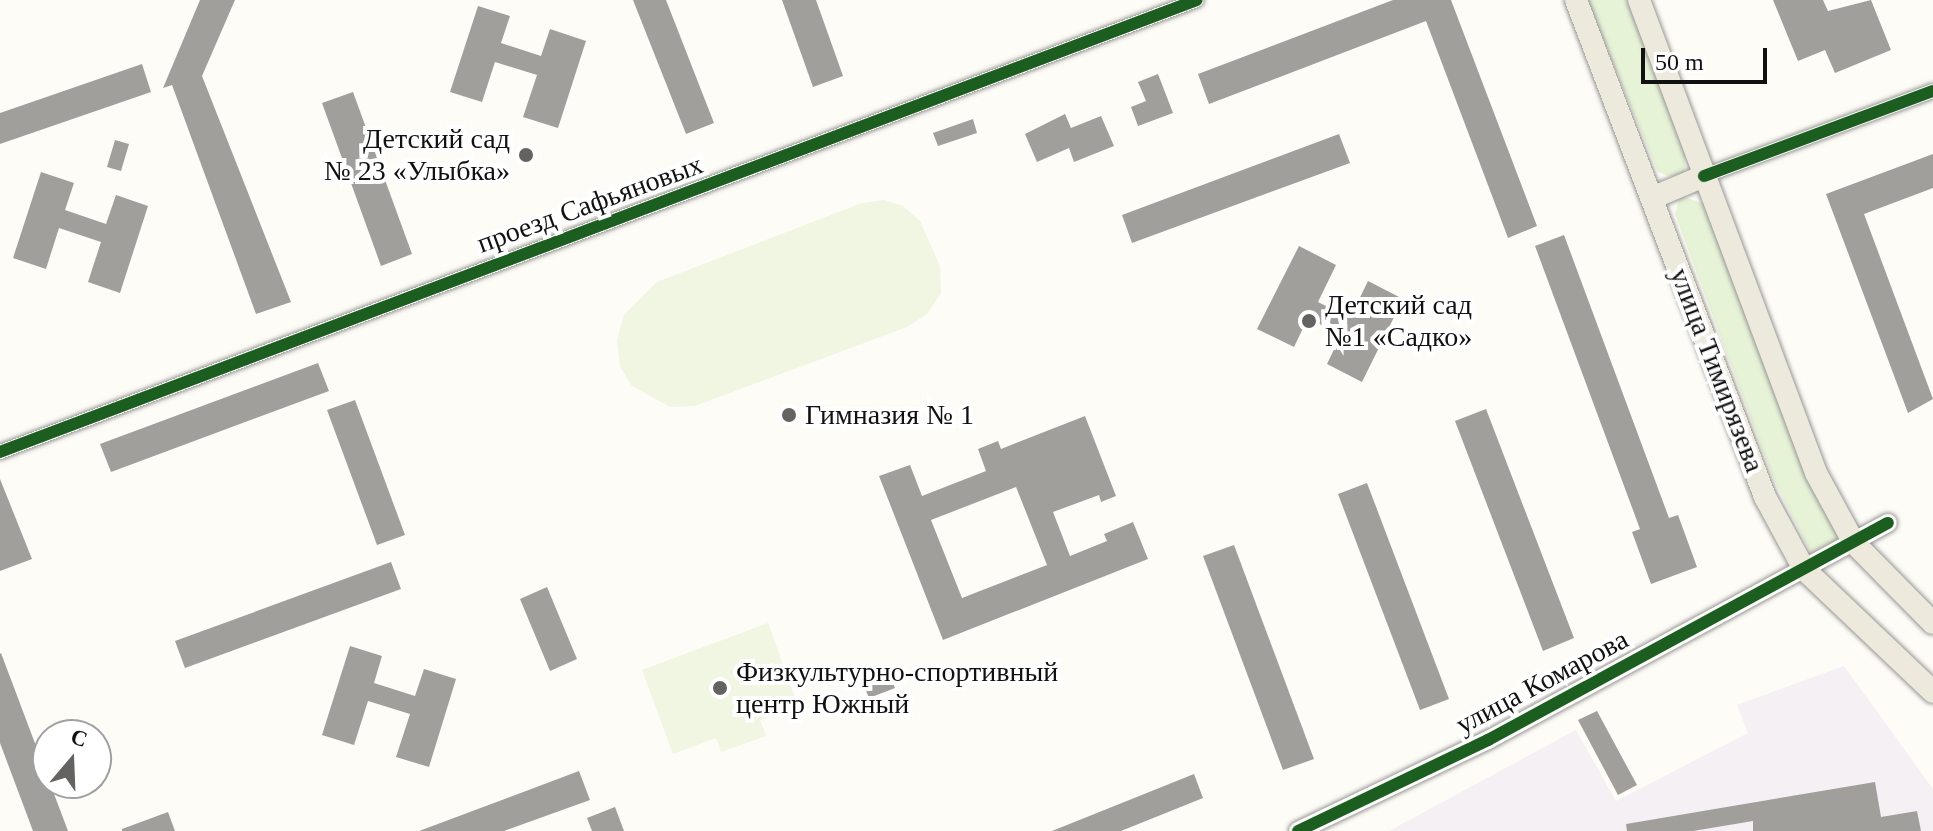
<!DOCTYPE html>
<html>
<head>
<meta charset="utf-8">
<style>
	body { margin:0 }
	#map { position:relative; width:1933px; height:831px; overflow:hidden; background:#fdfcf7; font-family:Georgia,serif }
	div>[style] { position:absolute }
	.industrial>* { inset:0; background:#f5f0f3 }
	.green>* { inset:0; background:#e7f3d7 }
	.pitch>* { inset:0; background:#f0f6e1 }
	.building>* { inset:0; background:#a19f9c }
	.roads { filter:drop-shadow(0 0 2px #979795) drop-shadow(0 0 2px #979795) }
	.minor>* { height:14px; margin:-7px; padding:0 7px; transform-origin:7px; border-radius:7px; background:#fffffe }
	.tertiary>* { height:18px; margin:-9px; padding:0 9px; transform-origin:9px; border-radius:9px; background:#fffffe }
	.primary>* { height:22px; margin:-11px; padding:0 11px; transform-origin:11px; border-radius:11px; background:#ede9dc }
	.cycleway>* { height:12px; margin:-6px; padding:0 6px; transform-origin:6px; border-radius:6px; background:#1b5e20 }
	.dots>* { width:22px; height:22px; translate:-50% -50%; box-sizing:border-box; border:4px solid #fff; border-radius:50% }
	span { translate:-50% -50%; white-space:nowrap; text-align:center; line-height:1.15; -webkit-text-stroke:8px #fff; paint-order:stroke }
	.poi-label { font-size:28px; color:#111 }
	.right { translate:-100% -50%; text-align:right }
	.left { translate:0 -50%; text-align:left }
	.street-label { font-size:28px; color:#111 }
	.north { position:absolute; left:32px; top:719px; width:80px; height:80px; box-sizing:border-box; background:#fff; border:2px solid #a0a0a0; border-radius:50%; rotate:19deg; font-size:22px; font-weight:700; line-height:32px; text-align:center; color:#111 }
	.north::after { content:''; display:block; margin:auto; width:28px; height:36px; background:#646362; clip-path:polygon(50% 0,100% 100%,50% 72%,0 100%) }
	.scale { position:absolute; left:1641px; top:48px; width:126px; height:36px; box-sizing:border-box; border:4px solid #111; border-top:0; padding-left:10px; font-size:24px; line-height:28px; white-space:nowrap; color:#111; -webkit-text-stroke:6px #fff; paint-order:stroke }
</style>
</head>
<body>
<div id="map">
	<div class="industrial">
		<i style="clip-path:polygon(1844px 666px,1933px 789px,1933px 831px,1389px 831px,1576px 730px,1616px 801px,1748px 733px,1737px 705px)"></i>
	</div>
	<div class="green">
		<i style="clip-path:polygon(1587px 0,1628px 0,1685px 150px,1685px 171px,1675px 178px,1658px 172px)"></i>
		<i style="clip-path:polygon(1680px 196px,1705px 204px,1837px 534px,1834px 545px,1817px 555px,1810px 551px,1773px 478px,1675px 214px)"></i>
	</div>
	<div class="pitch">
		<i style="clip-path:polygon(884px 200px,903px 206px,920px 221px,940px 266px,941px 293px,927px 314px,907px 327px,695px 406px,670px 407px,632px 386px,620px 367px,617px 340px,624px 315px,657px 282px,862px 203px)"></i>
		<i style="clip-path:polygon(768px 623px,798px 706px,760px 720px,766px 736px,721px 752px,716px 738px,673px 754px,642px 670px)"></i>
	</div>
	<div class="building">
		<i style="clip-path:polygon(200px 0,235px 0,202px 76px,291px 302px,256px 314px,172px 85px,163px 88px)"></i>
		<i style="clip-path:polygon(633px 0,666px 0,714px 123px,686px 134px)"></i>
		<i style="clip-path:polygon(782px 0,816px 0,843px 76px,813px 87px)"></i>
		<i style="clip-path:polygon(1393px 0,1451px 0,1537px 226px,1508px 238px,1426px 21px,1209px 104px,1198px 74px)"></i>
		<i style="clip-path:polygon(1773px 0,1823px 0,1828px 11px,1871px 0,1891px 50px,1835px 73px,1825px 50px,1798px 61px)"></i>
		<i style="clip-path:polygon(478px 6px,510px 16px,501px 43px,541px 56px,550px 29px,586px 41px,558px 128px,523px 117px,537px 75px,495px 62px,482px 102px,450px 92px)"></i>
		<i style="clip-path:polygon(142px 64px,151px 92px,0 144px,0 113px)"></i>
		<i style="clip-path:polygon(1158px 74px,1173px 113px,1138px 126px,1131px 107px,1146px 101px,1138px 82px)"></i>
		<i style="clip-path:polygon(353px 92px,412px 254px,381px 266px,322px 103px)"></i>
		<i style="clip-path:polygon(1065px 114px,1071px 128px,1101px 116px,1114px 146px,1074px 162px,1069px 148px,1037px 162px,1025px 134px)"></i>
		<i style="clip-path:polygon(973px 119px,977px 133px,938px 146px,933px 133px)"></i>
		<i style="clip-path:polygon(1339px 134px,1350px 163px,1132px 243px,1122px 215px)"></i>
		<i style="clip-path:polygon(115px 140px,129px 144px,121px 171px,107px 167px)"></i>
		<i style="clip-path:polygon(1933px 154px,1933px 188px,1864px 214px,1933px 399px,1908px 413px,1826px 194px)"></i>
		<i style="clip-path:polygon(41px 172px,74px 183px,65px 210px,106px 224px,116px 195px,148px 206px,120px 293px,88px 282px,101px 242px,59px 228px,46px 269px,13px 258px)"></i>
		<i style="clip-path:polygon(1564px 235px,1669px 518px,1678px 515px,1697px 567px,1651px 584px,1632px 532px,1640px 529px,1535px 246px)"></i>
		<i style="clip-path:polygon(1299px 246px,1336px 265px,1318px 302px,1350px 318px,1368px 281px,1403px 299px,1362px 382px,1327px 364px,1341px 335px,1308px 318px,1294px 347px,1257px 329px)"></i>
		<i style="clip-path:polygon(318px 363px,329px 391px,111px 472px,100px 444px)"></i>
		<i style="clip-path:polygon(355px 400px,405px 535px,377px 545px,327px 410px)"></i>
		<i style="clip-path:polygon(1486px 409px,1574px 638px,1543px 651px,1455px 421px)"></i>
		<i style="clip-path:polygon(evenodd,1085px 416px,1116px 496px,1101px 502px,1099px 495px,1053px 512px,1070px 556px,1107px 541px,1104px 534px,1133px 522px,1148px 559px,943px 640px,879px 476px,910px 465px,922px 496px,986px 471px,978px 449px,998px 441px,1001px 449px,1085px 416px,1016px 487px,1047px 565px,962px 598px,931px 520px,1016px 487px)"></i>
		<i style="clip-path:polygon(0 479px,32px 559px,0 571px)"></i>
		<i style="clip-path:polygon(1367px 483px,1449px 699px,1420px 710px,1338px 494px)"></i>
		<i style="clip-path:polygon(1234px 545px,1314px 759px,1283px 770px,1203px 556px)"></i>
		<i style="clip-path:polygon(391px 562px,401px 589px,185px 668px,175px 641px)"></i>
		<i style="clip-path:polygon(547px 587px,577px 659px,550px 671px,520px 599px)"></i>
		<i style="clip-path:polygon(350px 646px,382px 656px,374px 683px,415px 696px,424px 669px,456px 679px,429px 767px,396px 757px,410px 714px,368px 701px,354px 745px,322px 735px)"></i>
		<i style="clip-path:polygon(0 654px,1px 653px,68px 831px,33px 831px,0 743px)"></i>
		<i style="clip-path:polygon(888px 671px,895px 688px,869px 698px,862px 681px)"></i>
		<i style="clip-path:polygon(1597px 711px,1637px 785px,1618px 795px,1578px 720px)"></i>
		<i style="clip-path:polygon(579px 771px,590px 800px,504px 831px,419px 831px)"></i>
		<i style="clip-path:polygon(1194px 774px,1203px 798px,1121px 831px,1052px 831px)"></i>
		<i style="clip-path:polygon(1875px 782px,1881px 817px,1917px 811px,1921px 831px,1753px 831px,1753px 821px,1693px 831px,1627px 831px,1626px 824px)"></i>
		<i style="clip-path:polygon(615px 807px,624px 831px,592px 831px,587px 818px)"></i>
		<i style="clip-path:polygon(168px 812px,175px 831px,122px 831px,122px 829px)"></i>
	</div>
	<div class="roads">
		<div class="minor">
			<i style="left:1704px;top:176px;width:244px;rotate:-20.4deg"></i>
			<i style="left:0;top:452px;width:1279px;rotate:-20.69deg"></i>
		</div>
		<div class="tertiary">
			<i style="left:1298px;top:831px;width:211px;rotate:-25.6deg"></i>
			<i style="left:1488px;top:740px;width:455px;rotate:-28.5deg"></i>
		</div>
		<div class="primary">
			<i style="left:1576px;top:0;width:532px;rotate:69.18deg"></i>
			<i style="left:1765px;top:497px;width:82px;rotate:61.6deg"></i>
			<i style="left:1804px;top:569px;width:178px;rotate:43.6deg"></i>
			<i style="left:1639px;top:0;width:505px;rotate:69.48deg"></i>
			<i style="left:1816px;top:473px;width:80px;rotate:61.5deg"></i>
			<i style="left:1854px;top:543px;width:112px;rotate:45.4deg"></i>
			<i style="left:1652px;top:198px;width:56px;rotate:-22.9deg"></i>
		</div>
	</div>
	<div class="cycleway">
		<i style="left:1704px;top:176px;width:244px;rotate:-20.4deg"></i>
		<i style="left:0;top:452px;width:1279px;rotate:-20.69deg"></i>
		<i style="left:1298px;top:831px;width:211px;rotate:-25.6deg"></i>
		<i style="left:1488px;top:740px;width:455px;rotate:-28.5deg"></i>
	</div>
	<div class="dots">
		<i style="left:526px;top:155px;background:#646362"></i>
		<i style="left:1309px;top:321px;background:#646362"></i>
		<i style="left:789px;top:415px;background:#646362"></i>
		<i style="left:720px;top:688px;background:#646362"></i>
	</div>
	<div class="poi-label">
		<span class="right" style="left:510px;top:155px">Детский сад<br>№ 23 «Улыбка»</span>
		<span class="left" style="left:1325px;top:321px">Детский сад<br>№1 «Cадко»</span>
		<span class="left" style="left:805px;top:415px">Гимназия № 1</span>
		<span class="left" style="left:736px;top:688px">Физкультурно-спортивный<br>центр Южный</span>
	</div>
	<div class="street-label">
		<span style="left:590px;top:204px;rotate:-20deg">проезд Сафьяновых</span>
		<span style="left:1717px;top:370px;rotate:69deg">улица Тимирязева</span>
		<span style="left:1542px;top:682px;rotate:-28deg">улица Комарова</span>
	</div>
	<div class="north">С</div>
	<div class="scale">50 m</div>
</div>
</body>
</html>
